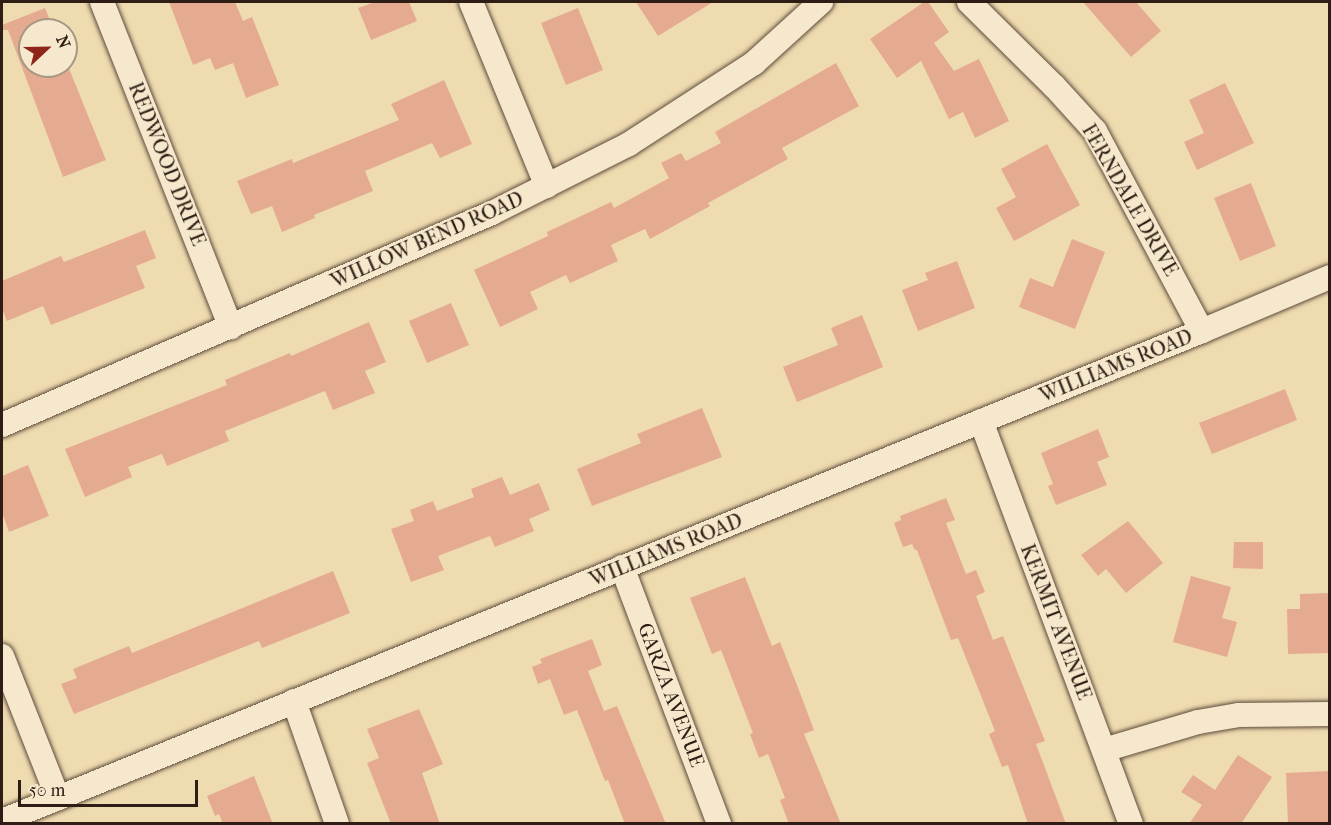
<!DOCTYPE html>
<html>
<head>
<meta charset="utf-8">
<style>
	body { margin:0 }
	#map { position:relative; width:1331px; height:825px; overflow:hidden; background:#efdbb0; font-family:"IM FELL French Canon",serif }
	div>[style] { position:absolute }
	.building>* { inset:0; background:#e5ab90 }
	.roads { filter:drop-shadow(0 0 2px #5e4c3b) drop-shadow(0 0 2px #5e4c3b) }
	.minor>* { height:24px; margin:-12px; padding:0 12px; transform-origin:12px; border-radius:12px; background:#f5e8cc }
	span { translate:-50% -50%; white-space:nowrap; text-align:center; line-height:1.15; -webkit-text-stroke:4.5px #f5e8cc; paint-order:stroke }
	.street-label { font-size:20px; color:#2e1d14 }
	.frame { position:absolute; inset:0; border:3px solid #2e1d14; pointer-events:none }
	.north { position:absolute; left:18px; top:18px; width:60px; height:60px; box-sizing:border-box; background:#f5e8cc; border:2px solid #a59782; border-radius:50%; rotate:68deg; font-size:16px; font-weight:700; line-height:24px; text-align:center; color:#2e1d14 }
	.north::after { content:''; display:block; margin:auto; width:21px; height:27px; background:#8f2418; clip-path:polygon(50% 0,100% 100%,50% 72%,0 100%) }
	.scale { position:absolute; left:18px; top:780px; width:180px; height:27px; box-sizing:border-box; border:3px solid #2e1d14; border-top:0; padding-left:8px; font-size:18px; line-height:21px; white-space:nowrap; color:#2e1d14; -webkit-text-stroke:4px #f5e8cc; paint-order:stroke }
</style>
</head>
<body>
<div id="map">
	<div class="building">
		<i style="clip-path:polygon(169px 2px,235px 2px,243px 21px,252px 17px,279px 85px,246px 98px,233px 63px,215px 70px,210px 58px,193px 65px)"></i>
		<i style="clip-path:polygon(375px 2px,409px 2px,417px 21px,371px 40px,358px 8px)"></i>
		<i style="clip-path:polygon(636px 2px,713px 2px,658px 36px)"></i>
		<i style="clip-path:polygon(924px 2px,928px 2px,949px 32px,934px 43px,954px 71px,979px 59px,1009px 121px,975px 138px,963px 112px,949px 119px,921px 61px,897px 78px,870px 39px)"></i>
		<i style="clip-path:polygon(1083px 2px,1136px 2px,1161px 31px,1131px 57px)"></i>
		<i style="clip-path:polygon(45px 8px,54px 30px,30px 30px,30px 66px,68px 66px,106px 160px,63px 177px,8px 30px,2px 30px,2px 25px)"></i>
		<i style="clip-path:polygon(578px 8px,603px 70px,566px 85px,541px 23px)"></i>
		<i style="clip-path:polygon(836px 63px,859px 106px,782px 148px,788px 159px,708px 203px,710px 206px,650px 239px,645px 229px,611px 245px,618px 261px,570px 283px,566px 275px,530px 292px,538px 309px,500px 327px,474px 270px,548px 236px,547px 232px,611px 202px,614px 208px,669px 178px,661px 163px,681px 153px,686px 161px,721px 143px,715px 132px)"></i>
		<i style="clip-path:polygon(444px 80px,472px 144px,440px 158px,432px 143px,365px 171px,373px 191px,314px 215px,315px 218px,282px 232px,272px 206px,251px 214px,237px 181px,292px 159px,293px 163px,399px 120px,391px 104px)"></i>
		<i style="clip-path:polygon(1225px 83px,1254px 143px,1197px 170px,1184px 142px,1204px 133px,1189px 100px)"></i>
		<i style="clip-path:polygon(1047px 144px,1080px 205px,1014px 241px,996px 208px,1016px 197px,1001px 169px)"></i>
		<i style="clip-path:polygon(1251px 183px,1276px 246px,1240px 261px,1214px 198px)"></i>
		<i style="clip-path:polygon(145px 230px,156px 258px,136px 266px,145px 288px,51px 325px,43px 306px,7px 321px,2px 308px,2px 281px,61px 256px,64px 262px)"></i>
		<i style="clip-path:polygon(1072px 239px,1105px 252px,1075px 329px,1019px 307px,1030px 278px,1053px 287px)"></i>
		<i style="clip-path:polygon(957px 261px,975px 308px,918px 331px,902px 290px,928px 280px,925px 273px)"></i>
		<i style="clip-path:polygon(451px 303px,469px 345px,427px 363px,409px 321px)"></i>
		<i style="clip-path:polygon(862px 315px,883px 367px,797px 402px,783px 367px,838px 345px,831px 328px)"></i>
		<i style="clip-path:polygon(369px 322px,386px 362px,365px 371px,375px 393px,333px 410px,325px 391px,225px 431px,229px 441px,167px 466px,162px 454px,128px 467px,132px 477px,85px 497px,65px 449px,227px 385px,225px 380px,290px 353px,291px 356px)"></i>
		<i style="clip-path:polygon(1285px 389px,1297px 420px,1212px 454px,1199px 423px)"></i>
		<i style="clip-path:polygon(702px 408px,722px 457px,592px 506px,577px 469px,641px 443px,637px 434px)"></i>
		<i style="clip-path:polygon(1098px 429px,1109px 457px,1097px 462px,1107px 485px,1056px 505px,1048px 486px,1053px 484px,1041px 453px)"></i>
		<i style="clip-path:polygon(28px 465px,49px 516px,9px 532px,2px 512px,2px 476px)"></i>
		<i style="clip-path:polygon(502px 477px,510px 495px,539px 483px,550px 510px,529px 519px,534px 531px,495px 547px,490px 536px,438px 556px,444px 570px,411px 582px,391px 529px,414px 521px,410px 510px,433px 501px,437px 511px,474px 497px,471px 489px)"></i>
		<i style="clip-path:polygon(946px 498px,955px 520px,946px 523px,966px 574px,976px 570px,985px 592px,976px 596px,993px 640px,1003px 636px,1045px 741px,1036px 744px,1066px 824px,1028px 824px,1008px 765px,1002px 767px,989px 734px,995px 731px,958px 638px,951px 640px,917px 550px,915px 550px,912px 544px,903px 547px,894px 523px,901px 520px,900px 516px)"></i>
		<i style="clip-path:polygon(1128px 521px,1163px 563px,1126px 593px,1106px 569px,1098px 576px,1081px 555px)"></i>
		<i style="clip-path:polygon(1234px 542px,1263px 542px,1263px 569px,1233px 568px)"></i>
		<i style="clip-path:polygon(333px 571px,350px 613px,262px 648px,259px 641px,74px 714px,61px 684px,77px 678px,73px 669px,129px 646px,132px 653px)"></i>
		<i style="clip-path:polygon(1191px 576px,1231px 587px,1222px 618px,1237px 622px,1227px 657px,1173px 642px)"></i>
		<i style="clip-path:polygon(745px 577px,772px 646px,780px 642px,797px 685px,814px 730px,804px 734px,841px 824px,789px 824px,780px 800px,785px 798px,768px 754px,759px 758px,750px 734px,753px 733px,721px 650px,712px 654px,690px 598px)"></i>
		<i style="clip-path:polygon(1329px 593px,1329px 653px,1288px 654px,1287px 609px,1300px 609px,1300px 594px)"></i>
		<i style="clip-path:polygon(592px 639px,602px 665px,588px 671px,604px 711px,617px 706px,666px 824px,625px 824px,608px 780px,605px 781px,577px 710px,564px 715px,550px 679px,538px 684px,532px 667px,542px 663px,540px 659px)"></i>
		<i style="clip-path:polygon(419px 709px,443px 764px,422px 773px,440px 824px,391px 824px,367px 763px,379px 758px,367px 729px)"></i>
		<i style="clip-path:polygon(1238px 755px,1272px 777px,1241px 824px,1189px 824px,1202px 805px,1181px 792px,1193px 775px,1215px 790px)"></i>
		<i style="clip-path:polygon(1329px 771px,1329px 824px,1288px 824px,1286px 773px)"></i>
		<i style="clip-path:polygon(254px 776px,273px 824px,223px 824px,219px 814px,215px 816px,207px 796px)"></i>
	</div>
	<div class="roads">
		<div class="minor">
			<i style="left:102px;top:2px;width:350px;rotate:68.4deg"></i>
			<i style="left:471px;top:2px;width:199px;rotate:67.6deg"></i>
			<i style="left:969px;top:2px;width:120px;rotate:44.7deg"></i>
			<i style="left:1054px;top:86px;width:61px;rotate:47.7deg"></i>
			<i style="left:1095px;top:131px;width:227px;rotate:61.9deg"></i>
			<i style="left:981px;top:421px;width:430px;rotate:69.6deg"></i>
			<i style="left:2px;top:425px;width:534px;rotate:-23.4deg"></i>
			<i style="left:492px;top:213px;width:153px;rotate:-26.7deg"></i>
			<i style="left:629px;top:144px;width:149px;rotate:-32.9deg"></i>
			<i style="left:754px;top:63px;width:91px;rotate:-42.3deg"></i>
			<i style="left:622px;top:567px;width:275px;rotate:69.3deg"></i>
			<i style="left:2px;top:656px;width:153px;rotate:68.5deg"></i>
			<i style="left:294px;top:701px;width:130px;rotate:70.7deg"></i>
			<i style="left:1104px;top:750px;width:98px;rotate:-16.6deg"></i>
			<i style="left:1198px;top:722px;width:42px;rotate:-9.7deg"></i>
			<i style="left:1239px;top:715px;width:91px;rotate:-0.6deg"></i>
			<i style="left:2px;top:821px;width:1296px;rotate:-22.21deg"></i>
			<i style="left:1202px;top:331px;width:139px;rotate:-22.9deg"></i>
		</div>
	</div>
	<div class="street-label">
		<span style="left:167px;top:164px;rotate:68deg">REDWOOD DRIVE</span>
		<span style="left:1130px;top:200px;rotate:60deg">FERNDALE DRIVE</span>
		<span style="left:427px;top:240px;rotate:-24deg">WILLOW BEND ROAD</span>
		<span style="left:1116px;top:366px;rotate:-22deg">WILLIAMS ROAD</span>
		<span style="left:666px;top:550px;rotate:-22deg">WILLIAMS ROAD</span>
		<span style="left:1056px;top:622px;rotate:69deg">KERMIT AVENUE</span>
		<span style="left:671px;top:695px;rotate:69deg">GARZA AVENUE</span>
	</div>
	<div class="frame"></div>
	<div class="north">N</div>
	<div class="scale">50 m</div>
</div>
</body>
</html>
